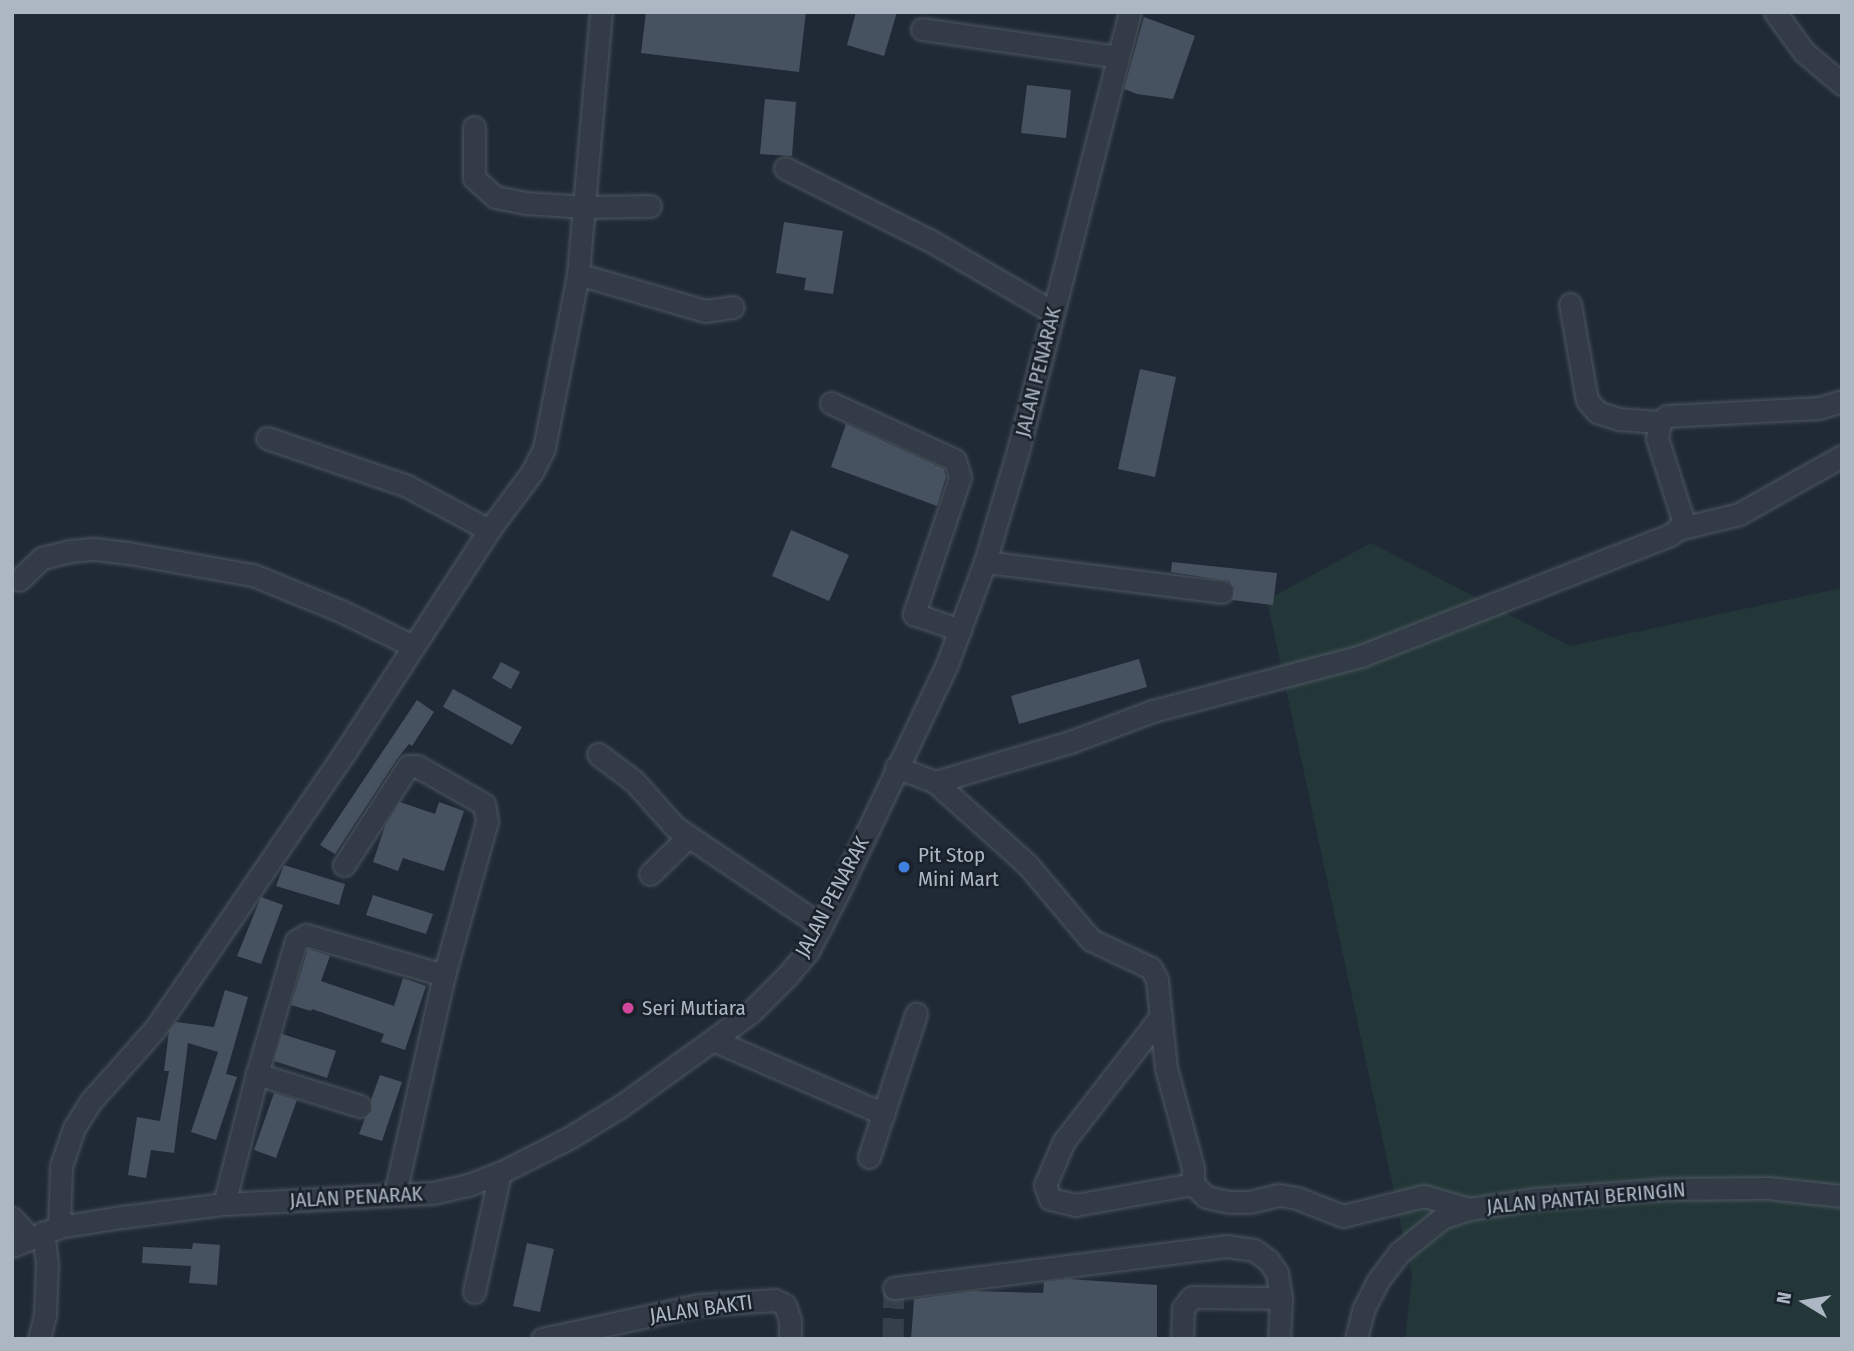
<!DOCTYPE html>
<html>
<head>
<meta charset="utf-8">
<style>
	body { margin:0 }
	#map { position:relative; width:1854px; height:1351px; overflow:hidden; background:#202a36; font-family:"Fira Sans Condensed",sans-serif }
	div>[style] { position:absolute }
	.green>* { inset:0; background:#233738 }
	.building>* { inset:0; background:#465260 }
	.minor-tunnel>* { height:21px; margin-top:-10.5px; transform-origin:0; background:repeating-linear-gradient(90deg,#353f4b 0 21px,transparent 0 31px) }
	.roads { filter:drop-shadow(0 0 2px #4e5761) drop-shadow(0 0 2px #4e5761) }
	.minor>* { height:21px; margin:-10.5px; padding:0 10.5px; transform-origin:10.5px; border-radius:10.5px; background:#333c46 }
	.dots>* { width:19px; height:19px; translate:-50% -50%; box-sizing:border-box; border:4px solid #19212b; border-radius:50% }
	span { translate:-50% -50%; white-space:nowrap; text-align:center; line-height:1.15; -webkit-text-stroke:5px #19212b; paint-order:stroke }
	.street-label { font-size:21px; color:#adb7c3 }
	.poi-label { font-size:21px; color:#adb7c3 }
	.left { translate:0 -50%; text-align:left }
	.frame { position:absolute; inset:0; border:14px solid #adb7c3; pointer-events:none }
	.north { position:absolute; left:1770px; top:1267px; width:70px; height:70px; -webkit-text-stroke:5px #19212b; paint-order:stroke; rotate:281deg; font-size:19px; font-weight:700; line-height:28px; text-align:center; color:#adb7c3 }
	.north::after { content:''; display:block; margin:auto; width:24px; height:32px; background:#adb7c3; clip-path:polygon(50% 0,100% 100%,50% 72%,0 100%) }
</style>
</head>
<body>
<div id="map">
	<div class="green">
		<i style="clip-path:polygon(1371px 543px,1570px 646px,1842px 588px,1842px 1339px,1405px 1339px,1412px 1276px,1267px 600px)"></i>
	</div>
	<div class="building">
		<i style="clip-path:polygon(646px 12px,806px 12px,799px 72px,641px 53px)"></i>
		<i style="clip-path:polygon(856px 12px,897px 12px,884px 56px,847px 45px)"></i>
		<i style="clip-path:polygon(1144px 17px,1195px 36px,1173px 99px,1137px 94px,1124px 89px)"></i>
		<i style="clip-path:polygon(1027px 85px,1071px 90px,1066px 138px,1021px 133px)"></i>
		<i style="clip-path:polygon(765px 99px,796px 102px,792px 156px,760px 154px)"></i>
		<i style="clip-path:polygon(784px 222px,843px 231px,833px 294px,804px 290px,806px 278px,776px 273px)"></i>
		<i style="clip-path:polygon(1140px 369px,1176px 377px,1155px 477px,1118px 469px)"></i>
		<i style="clip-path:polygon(846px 424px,944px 469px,946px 477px,937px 506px,831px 467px)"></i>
		<i style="clip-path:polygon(791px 530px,849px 555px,829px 601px,772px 576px)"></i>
		<i style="clip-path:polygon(1172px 562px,1277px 573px,1273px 605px,1232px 600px,1234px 588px,1229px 581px,1171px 572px)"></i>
		<i style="clip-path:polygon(1139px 659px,1147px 687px,1019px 724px,1011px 696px)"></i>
		<i style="clip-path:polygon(501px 662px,520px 672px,511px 689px,492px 678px)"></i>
		<i style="clip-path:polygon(453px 689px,522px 727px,512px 745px,443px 707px)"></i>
		<i style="clip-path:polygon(417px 700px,434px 712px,412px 746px,409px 744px,397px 759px,335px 854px,320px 845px)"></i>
		<i style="clip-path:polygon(400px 802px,435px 814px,439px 802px,464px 811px,444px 871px,403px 858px,398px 871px,373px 862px,385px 826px)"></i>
		<i style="clip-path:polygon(284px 865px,345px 884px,339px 905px,276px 886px)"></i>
		<i style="clip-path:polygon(373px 895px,433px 914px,426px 934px,366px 915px)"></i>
		<i style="clip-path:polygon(261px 897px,283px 905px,261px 964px,237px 956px)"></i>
		<i style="clip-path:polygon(308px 949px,330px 956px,321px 981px,394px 1006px,403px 978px,426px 986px,405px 1050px,381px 1042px,384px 1034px,312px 1009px,311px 1011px,291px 1005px)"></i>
		<i style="clip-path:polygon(225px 990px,248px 997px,226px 1074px,237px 1077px,216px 1140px,191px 1132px,218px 1052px,188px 1043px,174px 1153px,151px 1150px,146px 1178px,128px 1175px,137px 1117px,160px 1121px,169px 1071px,164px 1071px,169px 1031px,176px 1022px,214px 1027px)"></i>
		<i style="clip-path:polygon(282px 1034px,336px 1051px,327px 1078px,274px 1061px)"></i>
		<i style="clip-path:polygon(380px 1075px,402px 1082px,382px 1141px,359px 1134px,365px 1118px,372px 1111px,371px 1100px)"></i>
		<i style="clip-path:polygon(274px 1093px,297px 1100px,276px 1158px,254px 1150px)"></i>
		<i style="clip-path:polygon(193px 1243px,220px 1245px,217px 1285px,189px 1283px,191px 1266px,142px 1263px,143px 1247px,192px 1249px)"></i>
		<i style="clip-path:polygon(527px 1243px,554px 1249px,540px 1312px,513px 1306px)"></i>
		<i style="clip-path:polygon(1068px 1279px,1157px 1285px,1157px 1339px,911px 1339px,914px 1299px,973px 1291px,1043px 1293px,1044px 1282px)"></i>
	</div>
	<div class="minor-tunnel">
		<i style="left:893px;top:1339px;width:51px;rotate:-88.9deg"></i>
	</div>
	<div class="roads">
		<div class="minor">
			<i style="left:1775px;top:12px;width:49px;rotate:54.1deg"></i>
			<i style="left:1804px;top:52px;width:50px;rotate:40.1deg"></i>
			<i style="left:922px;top:29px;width:198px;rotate:8.1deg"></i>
			<i style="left:474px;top:127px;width:51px;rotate:90deg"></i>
			<i style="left:474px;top:178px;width:28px;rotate:42deg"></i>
			<i style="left:495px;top:197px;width:31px;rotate:11deg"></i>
			<i style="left:525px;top:203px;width:61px;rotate:3.8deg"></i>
			<i style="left:586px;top:207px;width:64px;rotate:-0.9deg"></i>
			<i style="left:785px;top:168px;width:163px;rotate:26.6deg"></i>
			<i style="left:931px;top:241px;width:141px;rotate:30.2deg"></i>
			<i style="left:578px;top:274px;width:132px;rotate:16.2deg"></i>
			<i style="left:705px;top:311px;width:28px;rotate:-8deg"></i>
			<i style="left:1570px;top:304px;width:97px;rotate:80deg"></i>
			<i style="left:1587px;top:400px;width:16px;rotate:50deg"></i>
			<i style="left:1597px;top:412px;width:22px;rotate:18deg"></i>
			<i style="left:1618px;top:419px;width:42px;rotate:4.1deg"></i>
			<i style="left:831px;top:403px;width:136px;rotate:24.7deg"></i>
			<i style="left:955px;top:460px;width:18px;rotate:74deg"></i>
			<i style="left:960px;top:477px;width:145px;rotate:108.6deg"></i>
			<i style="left:914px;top:614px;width:49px;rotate:19.2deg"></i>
			<i style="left:267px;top:438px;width:148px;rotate:18.9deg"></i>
			<i style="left:407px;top:486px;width:93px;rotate:28.2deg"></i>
			<i style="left:1678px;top:529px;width:63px;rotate:-13.8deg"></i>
			<i style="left:1739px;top:514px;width:118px;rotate:-29.4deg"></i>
			<i style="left:985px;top:562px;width:239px;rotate:7.2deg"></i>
			<i style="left:19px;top:580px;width:32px;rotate:-44deg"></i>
			<i style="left:42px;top:558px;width:29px;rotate:-14deg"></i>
			<i style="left:70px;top:551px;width:25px;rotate:-5deg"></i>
			<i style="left:95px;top:549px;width:33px;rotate:7deg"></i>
			<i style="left:128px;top:553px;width:127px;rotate:10deg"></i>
			<i style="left:253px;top:575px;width:97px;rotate:22.3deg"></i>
			<i style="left:343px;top:612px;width:78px;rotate:25.9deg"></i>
			<i style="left:598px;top:754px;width:45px;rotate:36.9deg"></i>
			<i style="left:634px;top:781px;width:62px;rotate:48.3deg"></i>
			<i style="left:675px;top:827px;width:177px;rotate:34deg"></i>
			<i style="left:896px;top:767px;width:42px;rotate:21deg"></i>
			<i style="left:935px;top:782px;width:123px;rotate:41.7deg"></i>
			<i style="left:1027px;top:864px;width:99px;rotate:49.9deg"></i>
			<i style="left:1091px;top:940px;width:66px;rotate:25deg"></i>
			<i style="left:1151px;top:968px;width:13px;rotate:63deg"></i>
			<i style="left:1157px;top:980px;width:88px;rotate:84.2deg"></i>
			<i style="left:1166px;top:1068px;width:104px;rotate:74.9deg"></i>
			<i style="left:1193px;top:1168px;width:16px;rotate:90deg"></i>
			<i style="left:1193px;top:1184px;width:18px;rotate:45deg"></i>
			<i style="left:1206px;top:1197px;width:24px;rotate:12deg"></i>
			<i style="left:1229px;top:1202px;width:21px"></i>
			<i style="left:1250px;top:1202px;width:30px;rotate:-14deg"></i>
			<i style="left:1279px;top:1195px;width:18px;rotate:9deg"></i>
			<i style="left:1297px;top:1198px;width:49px;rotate:21.4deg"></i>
			<i style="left:1343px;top:1216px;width:83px;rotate:-13.9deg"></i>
			<i style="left:1424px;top:1196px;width:47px;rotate:16.1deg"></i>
			<i style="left:935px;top:782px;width:144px;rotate:-16.5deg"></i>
			<i style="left:1073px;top:741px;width:85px;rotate:-20.6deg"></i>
			<i style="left:1153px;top:711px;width:215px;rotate:-14.8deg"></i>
			<i style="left:1361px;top:656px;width:332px;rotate:-21.4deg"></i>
			<i style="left:1670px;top:535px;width:10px;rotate:-37deg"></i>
			<i style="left:1678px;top:529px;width:10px;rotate:-61deg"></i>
			<i style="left:1683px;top:520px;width:86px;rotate:-107.6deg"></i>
			<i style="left:1657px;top:438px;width:16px;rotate:-79deg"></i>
			<i style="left:1660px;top:422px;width:9px;rotate:-41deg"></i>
			<i style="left:1667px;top:416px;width:152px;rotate:-3deg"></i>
			<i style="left:1819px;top:408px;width:24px;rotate:-17deg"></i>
			<i style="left:344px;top:865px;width:118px;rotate:-57.1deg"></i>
			<i style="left:408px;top:766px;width:9px"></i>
			<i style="left:417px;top:766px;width:77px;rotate:29.6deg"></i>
			<i style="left:484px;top:804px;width:17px;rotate:80deg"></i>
			<i style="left:487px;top:821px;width:160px;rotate:105.6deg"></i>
			<i style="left:444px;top:975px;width:225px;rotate:102.6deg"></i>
			<i style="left:650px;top:874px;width:53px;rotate:-44.2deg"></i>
			<i style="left:1161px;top:1016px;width:158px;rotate:127.8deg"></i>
			<i style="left:1064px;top:1141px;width:48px;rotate:113.4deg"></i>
			<i style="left:1045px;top:1185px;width:15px;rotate:70deg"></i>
			<i style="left:1050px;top:1199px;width:26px;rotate:13deg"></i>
			<i style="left:1075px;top:1205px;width:120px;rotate:-10.1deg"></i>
			<i style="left:713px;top:1040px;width:186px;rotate:23.4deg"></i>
			<i style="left:257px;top:1074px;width:108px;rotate:17.3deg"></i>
			<i style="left:869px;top:1157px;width:151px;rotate:-71.8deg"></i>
			<i style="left:224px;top:1204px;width:134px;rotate:-75.8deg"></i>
			<i style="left:257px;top:1074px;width:139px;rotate:-73.7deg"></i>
			<i style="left:296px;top:941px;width:12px;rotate:-31deg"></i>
			<i style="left:306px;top:935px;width:144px;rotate:16.2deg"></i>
			<i style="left:12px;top:1218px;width:25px;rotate:48deg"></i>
			<i style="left:59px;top:1227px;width:61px;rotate:-88.1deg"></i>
			<i style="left:61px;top:1166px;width:40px;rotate:-71.1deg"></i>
			<i style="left:74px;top:1128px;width:32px;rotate:-58deg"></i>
			<i style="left:91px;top:1101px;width:96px;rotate:-48.4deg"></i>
			<i style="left:155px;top:1029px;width:67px;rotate:-55.4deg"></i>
			<i style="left:193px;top:974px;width:269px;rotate:-55.6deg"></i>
			<i style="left:345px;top:752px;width:265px;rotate:-57deg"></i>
			<i style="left:489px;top:530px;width:72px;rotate:-53.4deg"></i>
			<i style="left:532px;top:472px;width:27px;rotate:-63deg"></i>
			<i style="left:544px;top:448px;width:177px;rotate:-78.9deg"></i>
			<i style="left:578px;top:274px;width:263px;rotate:-85deg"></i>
			<i style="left:12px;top:1246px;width:51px;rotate:-22deg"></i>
			<i style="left:59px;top:1227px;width:64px;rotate:-9deg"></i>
			<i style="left:122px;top:1217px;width:103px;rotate:-7.3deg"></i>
			<i style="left:224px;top:1204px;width:209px;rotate:-3deg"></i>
			<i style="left:433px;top:1193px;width:36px;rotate:-13deg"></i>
			<i style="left:468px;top:1185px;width:34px;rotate:-21deg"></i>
			<i style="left:500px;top:1173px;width:77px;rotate:-26.9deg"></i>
			<i style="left:569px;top:1138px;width:61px;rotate:-31.6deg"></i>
			<i style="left:621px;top:1106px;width:159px;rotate:-35.8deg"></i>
			<i style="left:750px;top:1013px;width:52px;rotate:-45deg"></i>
			<i style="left:787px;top:976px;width:33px;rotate:-50deg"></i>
			<i style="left:808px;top:951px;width:61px;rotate:-62.6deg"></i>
			<i style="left:836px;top:897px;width:258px;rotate:-64.5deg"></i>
			<i style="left:947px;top:664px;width:109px;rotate:-69.6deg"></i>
			<i style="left:985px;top:562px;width:120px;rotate:-73.5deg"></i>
			<i style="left:1019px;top:447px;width:449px;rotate:-75.7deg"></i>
			<i style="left:894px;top:1288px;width:335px;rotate:-7.2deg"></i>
			<i style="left:1226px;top:1246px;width:28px;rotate:8deg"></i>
			<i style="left:1254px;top:1250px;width:17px;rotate:36deg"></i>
			<i style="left:1268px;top:1260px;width:16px;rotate:55deg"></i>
			<i style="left:1277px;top:1273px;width:25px;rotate:81deg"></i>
			<i style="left:1281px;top:1298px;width:41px;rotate:92.8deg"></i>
			<i style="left:474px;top:1292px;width:122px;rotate:-77.7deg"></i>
			<i style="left:39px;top:1339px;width:25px;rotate:-76deg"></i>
			<i style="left:45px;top:1315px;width:51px;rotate:-87.8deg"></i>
			<i style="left:47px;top:1264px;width:32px;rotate:-97deg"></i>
			<i style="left:542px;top:1339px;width:160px;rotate:-12.3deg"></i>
			<i style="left:698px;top:1305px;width:77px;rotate:-3.7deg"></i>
			<i style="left:775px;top:1300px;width:11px;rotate:27deg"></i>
			<i style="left:785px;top:1305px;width:16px;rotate:72deg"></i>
			<i style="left:790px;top:1320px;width:19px;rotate:90deg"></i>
			<i style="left:1182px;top:1339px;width:31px;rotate:-88deg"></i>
			<i style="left:1183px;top:1308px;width:14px;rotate:-51deg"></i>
			<i style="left:1192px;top:1297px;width:89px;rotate:0.6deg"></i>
			<i style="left:1356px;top:1339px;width:32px;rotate:-76deg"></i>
			<i style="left:1364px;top:1308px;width:29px;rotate:-63deg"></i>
			<i style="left:1377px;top:1282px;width:38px;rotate:-53deg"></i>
			<i style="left:1400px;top:1252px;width:54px;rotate:-39deg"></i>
			<i style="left:1442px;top:1218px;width:28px;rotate:-18deg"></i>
			<i style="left:1469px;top:1209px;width:66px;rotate:-8.7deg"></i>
			<i style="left:1534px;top:1199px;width:132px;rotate:-4.3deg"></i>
			<i style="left:1666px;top:1189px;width:102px;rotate:-0.6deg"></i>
			<i style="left:1768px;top:1188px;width:74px;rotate:6.2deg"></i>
		</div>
	</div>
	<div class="dots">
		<i style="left:904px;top:867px;background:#3f7fe0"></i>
		<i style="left:628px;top:1008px;background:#d1479c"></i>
	</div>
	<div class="street-label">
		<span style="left:1038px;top:372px;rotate:-76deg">JALAN PENARAK</span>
		<span style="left:832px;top:897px;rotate:-62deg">JALAN PENARAK</span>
		<span style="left:356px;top:1197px;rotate:-3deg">JALAN PENARAK</span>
		<span style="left:1586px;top:1198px;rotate:-5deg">JALAN PANTAI BERINGIN</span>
		<span style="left:701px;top:1309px;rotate:-8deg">JALAN BAKTI</span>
	</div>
	<div class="poi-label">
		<span class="left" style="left:918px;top:867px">Pit Stop<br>Mini Mart</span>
		<span class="left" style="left:642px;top:1008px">Seri Mutiara</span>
	</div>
	<div class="frame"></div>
	<div class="north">N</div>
</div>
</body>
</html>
